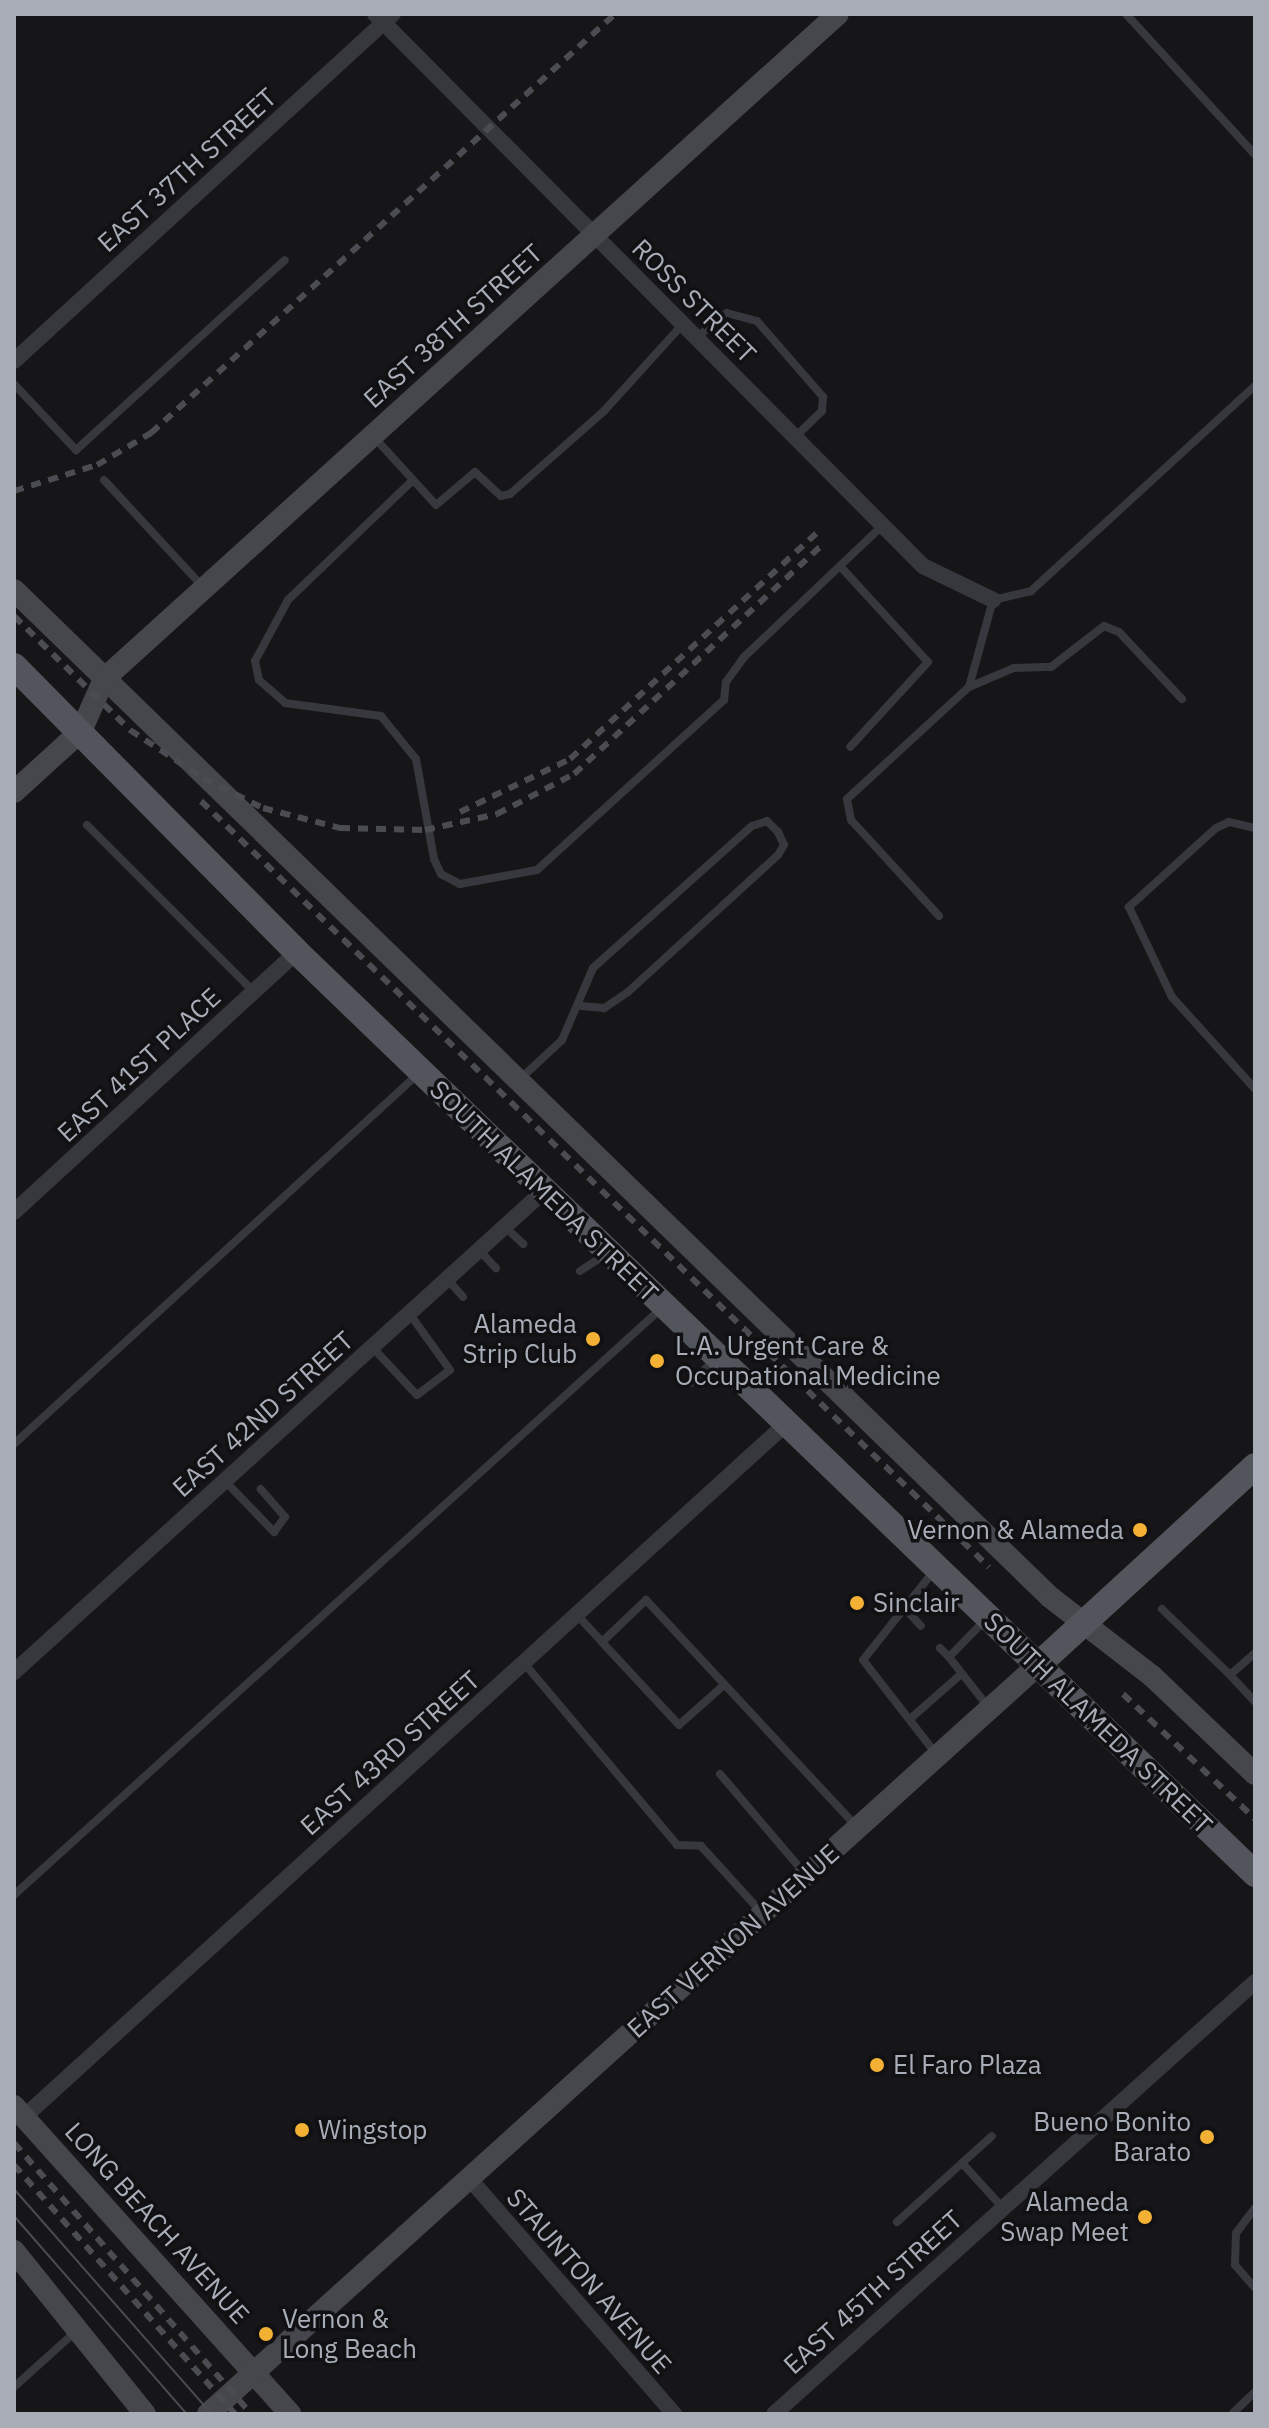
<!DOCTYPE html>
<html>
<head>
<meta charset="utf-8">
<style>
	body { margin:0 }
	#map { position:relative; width:1269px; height:2428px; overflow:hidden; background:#161618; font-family:"IBM Plex Sans",sans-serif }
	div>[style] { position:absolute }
	.lane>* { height:8px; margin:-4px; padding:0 4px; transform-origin:4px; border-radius:4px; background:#37383d }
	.street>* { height:16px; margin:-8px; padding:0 8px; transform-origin:8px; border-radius:8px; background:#37383d }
	.secondary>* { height:22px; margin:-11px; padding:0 11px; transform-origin:11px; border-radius:11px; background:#45474d }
	.primary>* { height:26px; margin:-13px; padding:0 13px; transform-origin:13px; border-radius:13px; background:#53555c }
	.tram>* { height:2px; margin:-1px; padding:0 1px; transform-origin:1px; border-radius:1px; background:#4a4c52 }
	.rail>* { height:6px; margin-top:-3px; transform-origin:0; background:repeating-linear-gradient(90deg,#4a4c52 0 10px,transparent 0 18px) }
	.dots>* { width:22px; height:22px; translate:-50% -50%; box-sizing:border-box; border:4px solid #111113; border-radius:50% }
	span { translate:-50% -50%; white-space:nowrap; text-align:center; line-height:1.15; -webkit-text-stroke:7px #111113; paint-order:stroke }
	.street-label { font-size:26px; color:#a8adb8 }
	.poi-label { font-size:26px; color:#a8adb8 }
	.right { translate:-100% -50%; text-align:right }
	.left { translate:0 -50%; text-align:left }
	.frame { position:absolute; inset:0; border:16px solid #a8adb8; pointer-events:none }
</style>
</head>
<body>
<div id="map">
	<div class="lane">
		<i style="left:1126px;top:14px;width:191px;rotate:47.5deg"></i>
		<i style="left:697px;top:337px;width:38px;rotate:-39deg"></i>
		<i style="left:727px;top:313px;width:31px;rotate:15deg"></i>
		<i style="left:757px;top:321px;width:101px;rotate:49deg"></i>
		<i style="left:823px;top:397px;width:14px;rotate:94deg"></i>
		<i style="left:822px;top:411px;width:37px;rotate:136deg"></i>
		<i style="left:14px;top:384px;width:91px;rotate:46.8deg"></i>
		<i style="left:76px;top:450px;width:282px;rotate:-42.3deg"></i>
		<i style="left:373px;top:436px;width:93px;rotate:47.6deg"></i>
		<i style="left:436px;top:505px;width:51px;rotate:-40.2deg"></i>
		<i style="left:475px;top:472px;width:35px;rotate:43deg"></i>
		<i style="left:501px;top:496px;width:9px;rotate:-13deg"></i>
		<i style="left:510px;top:494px;width:125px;rotate:-41.4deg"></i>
		<i style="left:604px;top:411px;width:118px;rotate:-47.8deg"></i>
		<i style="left:104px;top:480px;width:147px;rotate:47.2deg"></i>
		<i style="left:413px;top:480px;width:173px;rotate:136.2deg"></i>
		<i style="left:288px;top:600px;width:69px;rotate:118.4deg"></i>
		<i style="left:255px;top:661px;width:19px;rotate:78deg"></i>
		<i style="left:259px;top:680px;width:35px;rotate:41deg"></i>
		<i style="left:285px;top:703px;width:97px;rotate:7.7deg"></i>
		<i style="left:381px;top:716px;width:55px;rotate:50.9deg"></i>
		<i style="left:416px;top:759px;width:102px;rotate:79.8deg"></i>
		<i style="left:434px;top:859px;width:17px;rotate:65deg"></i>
		<i style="left:441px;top:874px;width:21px;rotate:28deg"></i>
		<i style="left:460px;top:884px;width:78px;rotate:-10.3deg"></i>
		<i style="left:537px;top:870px;width:253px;rotate:-42.3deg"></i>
		<i style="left:724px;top:700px;width:18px;rotate:-84deg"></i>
		<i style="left:726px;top:682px;width:31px;rotate:-54deg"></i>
		<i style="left:744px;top:657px;width:190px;rotate:-43.5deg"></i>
		<i style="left:840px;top:566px;width:130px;rotate:47.5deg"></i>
		<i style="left:928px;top:662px;width:115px;rotate:132.5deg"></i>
		<i style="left:969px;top:687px;width:49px;rotate:-22.9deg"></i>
		<i style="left:1014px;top:668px;width:37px;rotate:-2deg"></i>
		<i style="left:1051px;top:667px;width:67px;rotate:-37.7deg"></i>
		<i style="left:1104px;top:626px;width:16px;rotate:22deg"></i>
		<i style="left:1119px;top:632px;width:92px;rotate:46.8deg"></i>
		<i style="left:87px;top:825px;width:235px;rotate:45deg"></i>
		<i style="left:1255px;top:828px;width:27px;rotate:-167deg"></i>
		<i style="left:1229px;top:822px;width:14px;rotate:155deg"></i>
		<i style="left:1216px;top:828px;width:118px;rotate:137.8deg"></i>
		<i style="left:1129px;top:907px;width:100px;rotate:64.5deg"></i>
		<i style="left:1172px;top:997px;width:124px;rotate:47.9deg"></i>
		<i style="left:939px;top:916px;width:130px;rotate:-132.5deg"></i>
		<i style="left:851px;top:820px;width:21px;rotate:-101deg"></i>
		<i style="left:847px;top:799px;width:166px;rotate:-42.6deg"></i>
		<i style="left:969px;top:687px;width:90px;rotate:-74.6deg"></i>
		<i style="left:993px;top:600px;width:39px;rotate:-13deg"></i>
		<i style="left:1031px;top:591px;width:304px;rotate:-42.5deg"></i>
		<i style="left:519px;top:1080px;width:59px;rotate:-42.9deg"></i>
		<i style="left:562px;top:1040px;width:78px;rotate:-66.7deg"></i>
		<i style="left:593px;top:968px;width:213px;rotate:-41.8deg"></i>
		<i style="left:752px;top:826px;width:16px;rotate:-18deg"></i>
		<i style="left:767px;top:821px;width:16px;rotate:45deg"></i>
		<i style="left:778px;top:832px;width:14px;rotate:65deg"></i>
		<i style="left:784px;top:845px;width:12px;rotate:121deg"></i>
		<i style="left:778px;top:855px;width:203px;rotate:137.6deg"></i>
		<i style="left:628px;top:992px;width:29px;rotate:146deg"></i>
		<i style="left:604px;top:1008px;width:25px;rotate:-175deg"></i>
		<i style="left:505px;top:1227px;width:25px;rotate:43deg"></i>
		<i style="left:479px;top:1250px;width:25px;rotate:47deg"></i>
		<i style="left:580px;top:1271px;width:31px;rotate:-33deg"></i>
		<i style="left:447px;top:1279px;width:24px;rotate:48deg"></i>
		<i style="left:373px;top:1348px;width:64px;rotate:46.9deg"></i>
		<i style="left:417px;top:1395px;width:41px;rotate:-37.1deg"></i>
		<i style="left:450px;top:1370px;width:70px;rotate:-125.7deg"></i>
		<i style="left:691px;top:1383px;width:33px;rotate:-45deg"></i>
		<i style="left:14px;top:1444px;width:548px;rotate:-42.48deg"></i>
		<i style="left:225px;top:1481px;width:71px;rotate:46.1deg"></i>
		<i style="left:274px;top:1532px;width:19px;rotate:-54deg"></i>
		<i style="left:285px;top:1517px;width:37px;rotate:-131deg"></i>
		<i style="left:933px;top:1572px;width:112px;rotate:128.5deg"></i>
		<i style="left:863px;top:1660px;width:120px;rotate:52.1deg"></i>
		<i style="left:902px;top:1605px;width:28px;rotate:48deg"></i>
		<i style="left:1162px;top:1609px;width:95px;rotate:44.1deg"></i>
		<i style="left:577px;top:1615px;width:37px;rotate:47deg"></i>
		<i style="left:986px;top:1619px;width:53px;rotate:134.2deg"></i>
		<i style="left:949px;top:1657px;width:65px;rotate:51.9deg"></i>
		<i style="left:940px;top:1648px;width:13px;rotate:45deg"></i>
		<i style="left:1255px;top:1653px;width:33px;rotate:139deg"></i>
		<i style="left:1230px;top:1675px;width:37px;rotate:47deg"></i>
		<i style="left:524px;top:1663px;width:238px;rotate:49.9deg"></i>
		<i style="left:677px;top:1845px;width:24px;rotate:2deg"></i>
		<i style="left:701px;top:1846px;width:91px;rotate:47.7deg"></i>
		<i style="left:724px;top:1685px;width:60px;rotate:138.4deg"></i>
		<i style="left:679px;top:1725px;width:113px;rotate:-132.9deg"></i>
		<i style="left:602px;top:1642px;width:61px;rotate:-43.7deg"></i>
		<i style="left:646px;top:1600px;width:310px;rotate:47.1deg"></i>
		<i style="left:910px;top:1719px;width:67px;rotate:-41.3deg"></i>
		<i style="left:720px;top:1774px;width:131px;rotate:49.6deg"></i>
		<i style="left:14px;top:1895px;width:876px;rotate:-42.18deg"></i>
		<i style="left:962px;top:2163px;width:40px;rotate:-42deg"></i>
		<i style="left:1255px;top:2208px;width:31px;rotate:127deg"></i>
		<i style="left:1236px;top:2233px;width:32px;rotate:92deg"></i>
		<i style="left:1235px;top:2265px;width:30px;rotate:49deg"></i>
		<i style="left:897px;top:2222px;width:88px;rotate:-42.2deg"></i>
		<i style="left:962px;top:2163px;width:61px;rotate:47.7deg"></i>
		<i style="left:14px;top:2387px;width:82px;rotate:-42deg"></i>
		<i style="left:1232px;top:2414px;width:32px;rotate:-44deg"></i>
	</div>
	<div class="street">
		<i style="left:375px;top:14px;width:778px;rotate:45.21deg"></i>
		<i style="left:923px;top:566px;width:78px;rotate:25.9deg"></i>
		<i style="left:14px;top:361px;width:514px;rotate:-42.48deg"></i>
		<i style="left:14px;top:1212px;width:384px;rotate:-42.6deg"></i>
		<i style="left:14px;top:1672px;width:716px;rotate:-42.23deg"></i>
		<i style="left:24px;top:2117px;width:1031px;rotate:-42.29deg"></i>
		<i style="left:469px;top:2178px;width:313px;rotate:49deg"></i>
		<i style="left:774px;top:2414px;width:647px;rotate:-41.93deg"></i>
	</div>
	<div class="secondary">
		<i style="left:14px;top:590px;width:1445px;rotate:44.19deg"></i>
		<i style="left:1050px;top:1597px;width:129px;rotate:37.8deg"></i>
		<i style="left:1152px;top:1676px;width:142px;rotate:43.6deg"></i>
		<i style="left:14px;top:792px;width:91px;rotate:-42.3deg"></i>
		<i style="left:81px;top:731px;width:57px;rotate:-66.1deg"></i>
		<i style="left:104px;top:679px;width:990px;rotate:-42.18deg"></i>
		<i style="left:14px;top:2106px;width:414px;rotate:48.1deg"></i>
		<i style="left:14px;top:2251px;width:209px;rotate:51.2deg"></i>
		<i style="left:208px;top:2414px;width:1118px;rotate:-42.06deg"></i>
	</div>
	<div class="primary">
		<i style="left:14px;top:666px;width:402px;rotate:45.3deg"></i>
		<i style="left:297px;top:952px;width:1330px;rotate:43.9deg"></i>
		<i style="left:1038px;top:1665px;width:294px;rotate:-42.5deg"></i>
	</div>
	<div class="tram">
		<i style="left:14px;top:2189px;width:300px;rotate:48.7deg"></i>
		<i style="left:14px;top:2216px;width:263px;rotate:48.9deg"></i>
	</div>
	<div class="rail">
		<i style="left:14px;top:491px;width:87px;rotate:-17.4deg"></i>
		<i style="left:97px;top:465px;width:63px;rotate:-30.7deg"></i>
		<i style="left:151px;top:433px;width:625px;rotate:-42.08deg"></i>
		<i style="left:14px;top:616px;width:163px;rotate:44.5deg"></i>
		<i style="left:130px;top:730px;width:87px;rotate:33.3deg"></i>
		<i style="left:203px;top:778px;width:67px;rotate:26.6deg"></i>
		<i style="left:263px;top:808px;width:80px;rotate:14.6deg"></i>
		<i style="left:340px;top:828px;width:85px;rotate:1.3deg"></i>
		<i style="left:425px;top:830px;width:74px;rotate:-12.5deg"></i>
		<i style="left:497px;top:814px;width:87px;rotate:-27.5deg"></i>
		<i style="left:574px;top:774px;width:342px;rotate:-42.7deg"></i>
		<i style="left:201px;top:801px;width:1099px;rotate:44.19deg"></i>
		<i style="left:460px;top:812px;width:122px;rotate:-25.7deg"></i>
		<i style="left:570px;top:759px;width:335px;rotate:-42.5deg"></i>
		<i style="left:1123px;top:1694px;width:182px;rotate:43.4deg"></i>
		<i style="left:14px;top:2143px;width:360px;rotate:48.8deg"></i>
		<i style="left:14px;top:2165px;width:333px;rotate:48.4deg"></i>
	</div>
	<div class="dots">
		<i style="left:593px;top:1339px;background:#f2b134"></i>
		<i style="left:657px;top:1361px;background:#f2b134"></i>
		<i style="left:1140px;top:1530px;background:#f2b134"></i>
		<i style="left:857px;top:1603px;background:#f2b134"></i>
		<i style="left:877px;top:2065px;background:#f2b134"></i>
		<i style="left:302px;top:2130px;background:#f2b134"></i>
		<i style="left:1207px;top:2137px;background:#f2b134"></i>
		<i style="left:1145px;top:2217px;background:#f2b134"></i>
		<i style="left:266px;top:2334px;background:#f2b134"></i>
	</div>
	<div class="street-label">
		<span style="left:187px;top:170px;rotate:-42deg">EAST 37TH STREET</span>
		<span style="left:694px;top:301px;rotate:45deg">ROSS STREET</span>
		<span style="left:453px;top:326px;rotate:-42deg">EAST 38TH STREET</span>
		<span style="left:139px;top:1065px;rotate:-43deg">EAST 41ST PLACE</span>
		<span style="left:544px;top:1191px;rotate:44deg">SOUTH ALAMEDA STREET</span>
		<span style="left:263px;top:1414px;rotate:-42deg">EAST 42ND STREET</span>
		<span style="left:1098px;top:1723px;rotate:44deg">SOUTH ALAMEDA STREET</span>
		<span style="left:390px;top:1753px;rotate:-42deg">EAST 43RD STREET</span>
		<span style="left:733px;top:1941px;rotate:-42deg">EAST VERNON AVENUE</span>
		<span style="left:157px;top:2223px;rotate:48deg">LONG BEACH AVENUE</span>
		<span style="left:589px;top:2281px;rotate:49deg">STAUNTON AVENUE</span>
		<span style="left:873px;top:2292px;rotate:-42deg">EAST 45TH STREET</span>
	</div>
	<div class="poi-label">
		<span class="right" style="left:577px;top:1339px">Alameda<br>Strip Club</span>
		<span class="left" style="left:675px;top:1361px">L.A. Urgent Care &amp;<br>Occupational Medicine</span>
		<span class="right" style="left:1124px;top:1530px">Vernon &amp; Alameda</span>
		<span class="left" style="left:873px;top:1603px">Sinclair</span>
		<span class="left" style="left:893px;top:2065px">El Faro Plaza</span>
		<span class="right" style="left:1191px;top:2137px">Bueno Bonito<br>Barato</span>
		<span class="left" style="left:318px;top:2130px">Wingstop</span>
		<span class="right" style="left:1129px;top:2217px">Alameda<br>Swap Meet</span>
		<span class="left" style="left:282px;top:2334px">Vernon &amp;<br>Long Beach</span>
	</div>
	<div class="frame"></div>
</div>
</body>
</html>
